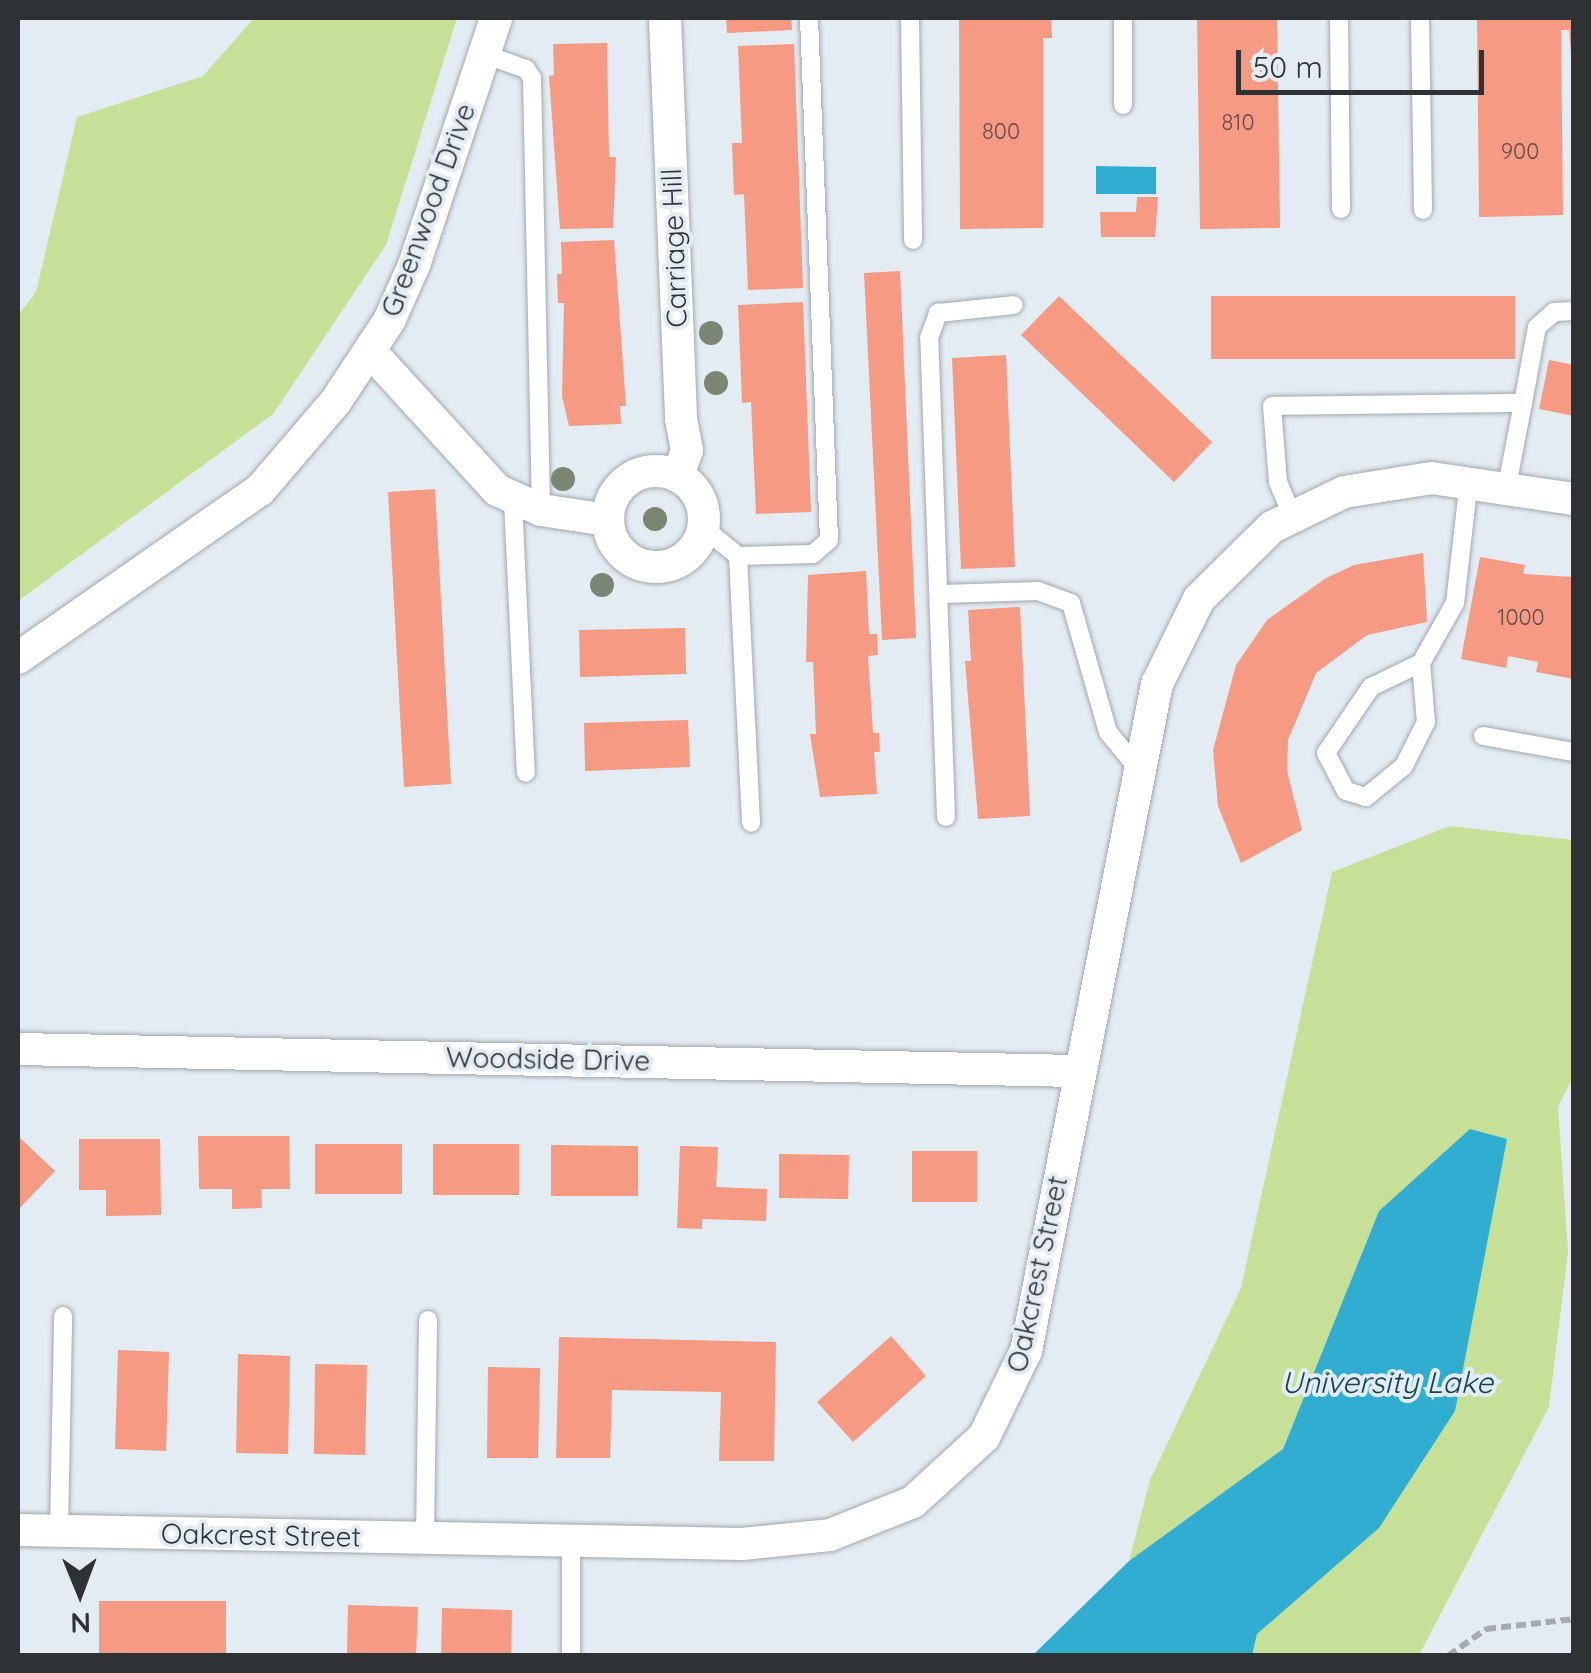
<!DOCTYPE html>
<html>
<head>
<meta charset="utf-8">
<style>
	body { margin:0 }
	#map { position:relative; width:1591px; height:1673px; overflow:hidden; background:#e4ecf3; font-family:Quicksand,sans-serif }
	div>[style] { position:absolute }
	.green>* { inset:0; background:#c6e197 }
	.water>* { inset:0; background:#30add0 }
	.building>* { inset:0; background:#f69a84 }
	.path>* { height:6px; margin-top:-3px; transform-origin:0; background:repeating-linear-gradient(90deg,#a4aab0 0 10px,transparent 0 15px) }
	.roads { filter:drop-shadow(0 0 2px #a1a8ae) drop-shadow(0 0 2px #a1a8ae) }
	.service>* { height:18px; margin:-9px; padding:0 9px; transform-origin:9px; border-radius:9px; background:#fff }
	.minor>* { height:32px; margin:-16px; padding:0 16px; transform-origin:16px; border-radius:16px; background:#fff }
	.minor>.ring { margin:-16px; padding:0; box-sizing:content-box; background:none; border:32px solid #fff; border-radius:50% }
	.trees>* { width:24px; height:24px; margin:-12px; border-radius:50%; background:#7b8574 }
	span { translate:-50% -50%; white-space:nowrap; text-align:center; line-height:1.15; -webkit-text-stroke:8px #e4ecf3; paint-order:stroke }
	.number-label { font-size:22px; color:#614c48 }
	.number-label span { -webkit-text-stroke-width:0 }
	.street-label { font-size:28px; color:#2f3234 }
	.water-label { font-size:30px; color:#104453; font-style:italic }
	.frame { position:absolute; inset:0; border:20px solid #2f3234; pointer-events:none }
	.north { position:absolute; left:30px; top:1543px; width:100px; height:100px; -webkit-text-stroke:8px #e4ecf3; paint-order:stroke; rotate:179deg; font-size:28px; font-weight:700; line-height:40px; text-align:center; color:#2f3234 }
	.north::after { content:''; display:block; margin:auto; width:35px; height:45px; background:#2f3234; clip-path:polygon(50% 0,100% 100%,50% 72%,0 100%) }
	.scale { position:absolute; left:1236px; top:50px; width:248px; height:45px; box-sizing:border-box; border:5px solid #2f3234; border-top:0; padding-left:12px; font-size:30px; line-height:35px; white-space:nowrap; color:#2f3234; -webkit-text-stroke:8px #e4ecf3; paint-order:stroke }
</style>
</head>
<body>
<div id="map">
	<div class="green">
		<i style="clip-path:polygon(254px 18px,457px 18px,386px 245px,273px 414px,18px 601px,18px 315px,36px 292px,77px 117px,203px 76px)"></i>
		<i style="clip-path:polygon(1450px 826px,1573px 840px,1573px 1077px,1558px 1107px,1568px 1252px,1549px 1407px,1419px 1655px,1252px 1655px,1257px 1634px,1379px 1527px,1379px 1211px,1283px 1449px,1129px 1561px,1150px 1480px,1241px 1288px,1332px 872px)"></i>
	</div>
	<div class="water">
		<i style="clip-path:polygon(1096px 166px,1156px 167px,1156px 194px,1096px 194px)"></i>
		<i style="clip-path:polygon(1470px 1129px,1507px 1139px,1455px 1411px,1379px 1528px,1257px 1634px,1252px 1655px,1033px 1655px,1129px 1561px,1283px 1449px,1379px 1211px)"></i>
	</div>
	<div class="building">
		<i style="clip-path:polygon(726px 18px,791px 18px,792px 30px,727px 33px)"></i>
		<i style="clip-path:polygon(959px 18px,1051px 18px,1052px 38px,1043px 38px,1043px 228px,960px 229px)"></i>
		<i style="clip-path:polygon(1197px 18px,1277px 18px,1280px 228px,1200px 229px)"></i>
		<i style="clip-path:polygon(1477px 18px,1574px 18px,1574px 89px,1569px 30px,1561px 30px,1563px 215px,1479px 217px)"></i>
		<i style="clip-path:polygon(607px 43px,609px 157px,616px 157px,613px 228px,560px 229px,549px 76px,554px 75px,553px 44px)"></i>
		<i style="clip-path:polygon(794px 44px,803px 288px,748px 290px,744px 194px,734px 195px,732px 143px,742px 143px,738px 46px)"></i>
		<i style="clip-path:polygon(1137px 197px,1158px 197px,1155px 237px,1101px 237px,1100px 212px,1136px 212px)"></i>
		<i style="clip-path:polygon(614px 240px,626px 406px,620px 406px,621px 424px,569px 426px,562px 396px,564px 303px,558px 303px,557px 274px,562px 274px,561px 242px)"></i>
		<i style="clip-path:polygon(900px 271px,916px 638px,882px 640px,864px 273px)"></i>
		<i style="clip-path:polygon(1059px 296px,1212px 442px,1174px 482px,1021px 335px)"></i>
		<i style="clip-path:polygon(1211px 296px,1515px 296px,1515px 359px,1211px 359px)"></i>
		<i style="clip-path:polygon(803px 302px,811px 512px,756px 514px,751px 402px,742px 403px,738px 305px)"></i>
		<i style="clip-path:polygon(1006px 355px,1015px 567px,961px 569px,952px 358px)"></i>
		<i style="clip-path:polygon(1549px 360px,1574px 365px,1574px 416px,1539px 409px)"></i>
		<i style="clip-path:polygon(435px 489px,451px 784px,404px 787px,388px 492px)"></i>
		<i style="clip-path:polygon(1423px 553px,1427px 622px,1367px 635px,1316px 673px,1288px 740px,1287px 771px,1302px 830px,1241px 863px,1218px 806px,1213px 750px,1236px 665px,1267px 620px,1326px 578px,1354px 565px)"></i>
		<i style="clip-path:polygon(1480px 557px,1525px 565px,1523px 574px,1574px 577px,1574px 679px,1536px 672px,1538px 662px,1508px 656px,1506px 668px,1461px 659px)"></i>
		<i style="clip-path:polygon(866px 571px,869px 634px,877px 634px,878px 655px,868px 656px,873px 733px,879px 733px,880px 752px,874px 752px,877px 794px,820px 797px,810px 734px,816px 734px,813px 662px,806px 662px,808px 575px)"></i>
		<i style="clip-path:polygon(1020px 607px,1030px 816px,978px 819px,965px 661px,971px 661px,968px 610px)"></i>
		<i style="clip-path:polygon(685px 628px,686px 674px,580px 677px,579px 630px)"></i>
		<i style="clip-path:polygon(688px 720px,690px 767px,585px 771px,584px 723px)"></i>
		<i style="clip-path:polygon(198px 1136px,289px 1136px,290px 1189px,261px 1189px,262px 1208px,232px 1209px,232px 1189px,199px 1189px)"></i>
		<i style="clip-path:polygon(20px 1138px,55px 1171px,18px 1210px,18px 1140px)"></i>
		<i style="clip-path:polygon(79px 1139px,160px 1139px,161px 1215px,106px 1216px,106px 1190px,79px 1190px)"></i>
		<i style="clip-path:polygon(315px 1144px,402px 1144px,402px 1194px,315px 1194px)"></i>
		<i style="clip-path:polygon(433px 1144px,519px 1144px,519px 1195px,433px 1195px)"></i>
		<i style="clip-path:polygon(551px 1145px,638px 1146px,638px 1196px,551px 1196px)"></i>
		<i style="clip-path:polygon(680px 1146px,718px 1147px,716px 1187px,767px 1189px,766px 1221px,702px 1219px,702px 1229px,677px 1228px)"></i>
		<i style="clip-path:polygon(912px 1151px,977px 1151px,977px 1202px,912px 1202px)"></i>
		<i style="clip-path:polygon(779px 1154px,849px 1155px,848px 1199px,779px 1198px)"></i>
		<i style="clip-path:polygon(891px 1336px,926px 1376px,853px 1442px,817px 1402px)"></i>
		<i style="clip-path:polygon(559px 1337px,776px 1342px,774px 1461px,719px 1461px,721px 1392px,612px 1390px,610px 1458px,556px 1458px)"></i>
		<i style="clip-path:polygon(118px 1350px,169px 1352px,166px 1451px,115px 1449px)"></i>
		<i style="clip-path:polygon(238px 1354px,290px 1356px,288px 1454px,236px 1453px)"></i>
		<i style="clip-path:polygon(315px 1364px,367px 1365px,365px 1455px,314px 1454px)"></i>
		<i style="clip-path:polygon(488px 1367px,540px 1368px,538px 1458px,487px 1458px)"></i>
		<i style="clip-path:polygon(99px 1601px,226px 1601px,226px 1656px,99px 1656px)"></i>
		<i style="clip-path:polygon(348px 1605px,418px 1607px,416px 1656px,347px 1656px)"></i>
		<i style="clip-path:polygon(442px 1608px,512px 1610px,511px 1656px,441px 1656px)"></i>
	</div>
	<div class="path">
		<i style="left:1448px;top:1656px;width:47px;rotate:-35.4deg"></i>
		<i style="left:1486px;top:1629px;width:89px;rotate:-6.5deg"></i>
	</div>
	<div class="roads">
		<div class="service">
			<i style="left:910px;top:18px;width:222px;rotate:89.2deg"></i>
			<i style="left:1123px;top:18px;width:87px;rotate:90deg"></i>
			<i style="left:1339px;top:18px;width:191px;rotate:89.4deg"></i>
			<i style="left:1420px;top:18px;width:192px;rotate:89.1deg"></i>
			<i style="left:484px;top:54px;width:45px;rotate:19.7deg"></i>
			<i style="left:526px;top:69px;width:11px;rotate:56deg"></i>
			<i style="left:532px;top:78px;width:432px;rotate:88.8deg"></i>
			<i style="left:1523px;top:403px;width:77px;rotate:-79.6deg"></i>
			<i style="left:1537px;top:327px;width:23px;rotate:-41deg"></i>
			<i style="left:1554px;top:312px;width:20px;rotate:-3deg"></i>
			<i style="left:513px;top:501px;width:272px;rotate:87.3deg"></i>
			<i style="left:1292px;top:515px;width:36px;rotate:-113deg"></i>
			<i style="left:1278px;top:482px;width:76px;rotate:-94.5deg"></i>
			<i style="left:1272px;top:406px;width:251px;rotate:-0.7deg"></i>
			<i style="left:1523px;top:403px;width:85px;rotate:100.9deg"></i>
			<i style="left:704px;top:528px;width:44px;rotate:39.5deg"></i>
			<i style="left:738px;top:556px;width:267px;rotate:87.2deg"></i>
			<i style="left:738px;top:556px;width:75px;rotate:-1.5deg"></i>
			<i style="left:813px;top:554px;width:21px;rotate:-41deg"></i>
			<i style="left:829px;top:540px;width:522px;rotate:-92.19deg"></i>
			<i style="left:942px;top:594px;width:96px;rotate:-1.8deg"></i>
			<i style="left:1038px;top:591px;width:35px;rotate:20deg"></i>
			<i style="left:1071px;top:603px;width:134px;rotate:74deg"></i>
			<i style="left:1108px;top:732px;width:49px;rotate:50.8deg"></i>
			<i style="left:1421px;top:663px;width:59px;rotate:85.2deg"></i>
			<i style="left:1426px;top:722px;width:49px;rotate:116.6deg"></i>
			<i style="left:1404px;top:766px;width:49px;rotate:140.8deg"></i>
			<i style="left:1366px;top:797px;width:21px;rotate:-163deg"></i>
			<i style="left:1346px;top:791px;width:43px;rotate:-117.8deg"></i>
			<i style="left:1326px;top:753px;width:80px;rotate:-55.7deg"></i>
			<i style="left:1371px;top:687px;width:55px;rotate:-25.6deg"></i>
			<i style="left:1421px;top:663px;width:69px;rotate:-60.5deg"></i>
			<i style="left:1455px;top:603px;width:123px;rotate:-83.5deg"></i>
			<i style="left:1483px;top:736px;width:92px;rotate:10deg"></i>
			<i style="left:946px;top:817px;width:479px;rotate:-92deg"></i>
			<i style="left:929px;top:338px;width:27px;rotate:-70deg"></i>
			<i style="left:938px;top:313px;width:76px;rotate:-6deg"></i>
			<i style="left:59px;top:1531px;width:215px;rotate:-88.9deg"></i>
			<i style="left:425px;top:1538px;width:218px;rotate:-89.2deg"></i>
			<i style="left:571px;top:1541px;width:115px;rotate:90deg"></i>
		</div>
		<div class="minor">
			<i style="left:665px;top:18px;width:401px;rotate:87.7deg"></i>
			<i style="left:681px;top:419px;width:32px;rotate:79deg"></i>
			<i style="left:687px;top:450px;width:28px;rotate:109deg"></i>
			<i style="left:370px;top:351px;width:188px;rotate:47.6deg"></i>
			<i style="left:497px;top:490px;width:48px;rotate:24.4deg"></i>
			<i style="left:541px;top:510px;width:68px;rotate:8.5deg"></i>
			<i class="ring" style="left:608px;top:471px;width:64px;height:64px"></i>
			<i style="left:18px;top:658px;width:295px;rotate:-34.8deg"></i>
			<i style="left:260px;top:490px;width:117px;rotate:-49.5deg"></i>
			<i style="left:336px;top:401px;width:96px;rotate:-56.5deg"></i>
			<i style="left:389px;top:321px;width:61px;rotate:-65.9deg"></i>
			<i style="left:414px;top:265px;width:260px;rotate:-71.6deg"></i>
			<i style="left:18px;top:1049px;width:1060px;rotate:1.19deg"></i>
			<i style="left:18px;top:1530px;width:724px;rotate:1.11deg"></i>
			<i style="left:742px;top:1544px;width:88px;rotate:-5.8deg"></i>
			<i style="left:830px;top:1535px;width:89px;rotate:-21.7deg"></i>
			<i style="left:913px;top:1502px;width:96px;rotate:-42.5deg"></i>
			<i style="left:984px;top:1437px;width:96px;rotate:-64deg"></i>
			<i style="left:1026px;top:1351px;width:680px;rotate:-78.89deg"></i>
			<i style="left:1157px;top:684px;width:95px;rotate:-63.7deg"></i>
			<i style="left:1199px;top:599px;width:103px;rotate:-44.6deg"></i>
			<i style="left:1272px;top:527px;width:80px;rotate:-25.9deg"></i>
			<i style="left:1344px;top:492px;width:88px;rotate:-9.1deg"></i>
			<i style="left:1431px;top:478px;width:145px;rotate:8.4deg"></i>
		</div>
	</div>
	<div class="trees">
		<i style="left:711px;top:333px"></i>
		<i style="left:716px;top:383px"></i>
		<i style="left:563px;top:479px"></i>
		<i style="left:655px;top:519px"></i>
		<i style="left:602px;top:585px"></i>
	</div>
	<div class="number-label">
		<span style="left:1238px;top:123px">810</span>
		<span style="left:1001px;top:132px">800</span>
		<span style="left:1520px;top:152px">900</span>
		<span style="left:1521px;top:618px">1000</span>
	</div>
	<div class="street-label">
		<span style="left:428px;top:210px;rotate:-70deg">Greenwood Drive</span>
		<span style="left:674px;top:248px;rotate:-92deg">Carriage Hill</span>
		<span style="left:548px;top:1059px;rotate:1deg">Woodside Drive</span>
		<span style="left:1037px;top:1274px;rotate:-78deg">Oakcrest Street</span>
		<span style="left:261px;top:1535px;rotate:1deg">Oakcrest Street</span>
	</div>
	<div class="water-label">
		<span style="left:1387px;top:1382px">University Lake</span>
	</div>
	<div class="frame"></div>
	<div class="north">N</div>
	<div class="scale">50 m</div>
</div>
</body>
</html>
